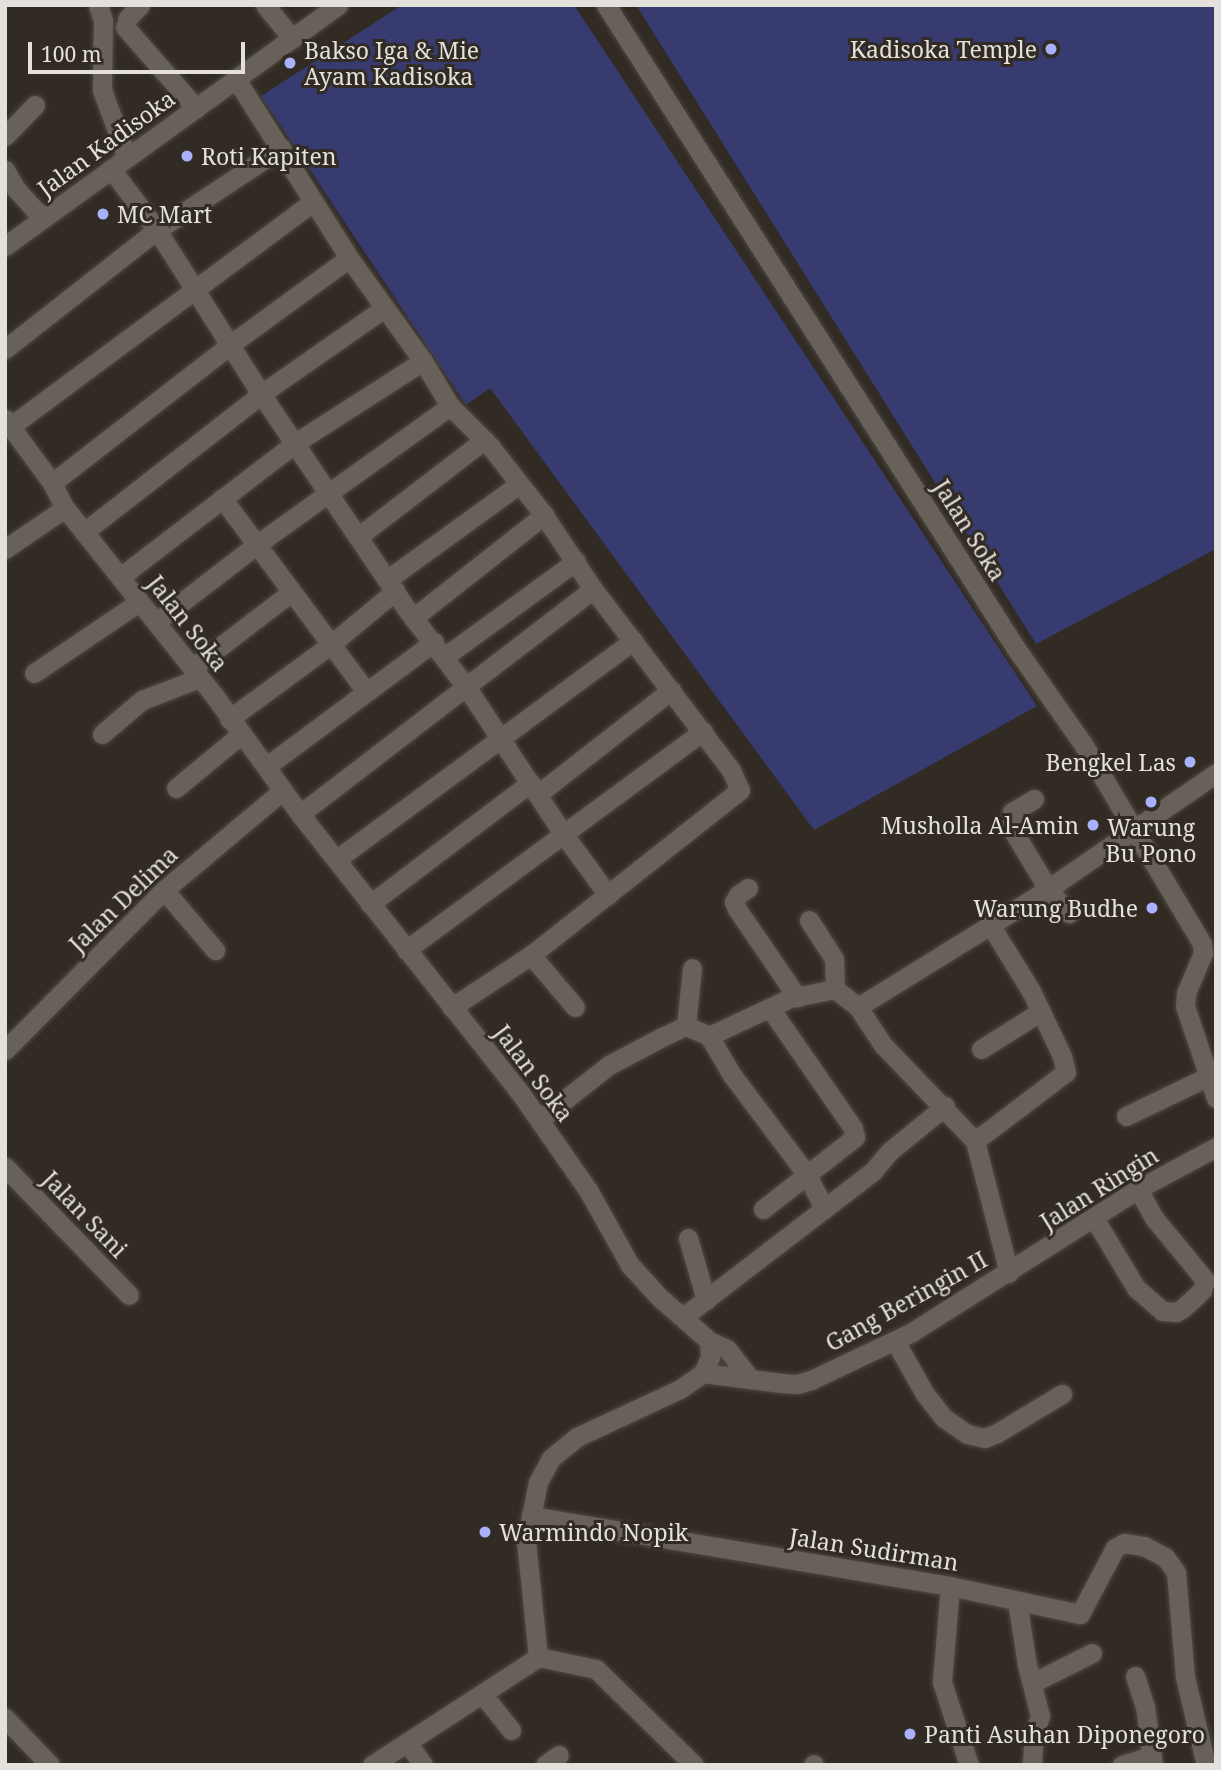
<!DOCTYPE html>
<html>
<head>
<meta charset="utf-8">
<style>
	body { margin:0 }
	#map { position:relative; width:1221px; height:1770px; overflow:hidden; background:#312b24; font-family:"Noto Serif",serif }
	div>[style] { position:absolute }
	.green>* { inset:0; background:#373b6f }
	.roads { filter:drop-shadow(0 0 2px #4e4943) drop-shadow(0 0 2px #4e4943) }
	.minor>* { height:19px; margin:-9.5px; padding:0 9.5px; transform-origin:9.5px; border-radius:9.5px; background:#676159 }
	.dots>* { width:19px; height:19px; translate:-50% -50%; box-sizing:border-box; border:4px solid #312b24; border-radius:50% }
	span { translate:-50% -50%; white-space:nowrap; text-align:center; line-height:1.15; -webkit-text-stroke:6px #312b24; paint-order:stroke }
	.poi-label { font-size:23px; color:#e4e0db }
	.right { translate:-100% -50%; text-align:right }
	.left { translate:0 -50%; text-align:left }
	.street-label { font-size:23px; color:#e4e0db }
	.frame { position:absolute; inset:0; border:7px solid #e4e0db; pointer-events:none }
	.scale { position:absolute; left:28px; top:42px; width:217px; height:32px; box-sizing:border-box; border:4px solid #e4e0db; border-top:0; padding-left:9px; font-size:21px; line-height:24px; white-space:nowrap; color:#e4e0db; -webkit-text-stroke:5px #312b24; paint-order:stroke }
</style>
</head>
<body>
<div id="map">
	<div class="green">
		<i style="clip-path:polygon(402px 5px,574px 5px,1037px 706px,814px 830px,490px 388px,466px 405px,261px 96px)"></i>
		<i style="clip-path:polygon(636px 5px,1216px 5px,1216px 549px,1036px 644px)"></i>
	</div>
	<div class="roads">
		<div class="minor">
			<i style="left:98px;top:5px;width:16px;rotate:72deg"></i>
			<i style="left:103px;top:20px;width:70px;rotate:90.8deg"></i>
			<i style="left:102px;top:90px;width:72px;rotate:69.8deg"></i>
			<i style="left:265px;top:5px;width:43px;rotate:50.7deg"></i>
			<i style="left:606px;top:5px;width:761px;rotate:57.5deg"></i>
			<i style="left:1015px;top:647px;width:118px;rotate:55deg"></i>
			<i style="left:1083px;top:744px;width:233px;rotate:59.2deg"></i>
			<i style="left:1202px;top:944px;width:9px;rotate:84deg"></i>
			<i style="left:1203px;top:953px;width:43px;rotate:113deg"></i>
			<i style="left:1186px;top:993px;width:13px;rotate:94deg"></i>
			<i style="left:1185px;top:1006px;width:97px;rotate:71.4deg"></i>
			<i style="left:127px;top:19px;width:19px;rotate:-47deg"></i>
			<i style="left:125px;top:27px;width:108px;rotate:48.8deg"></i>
			<i style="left:236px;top:79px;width:212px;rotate:57.7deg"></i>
			<i style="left:349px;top:258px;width:127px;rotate:54.3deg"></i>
			<i style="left:423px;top:361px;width:52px;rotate:59deg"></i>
			<i style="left:5px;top:136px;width:43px;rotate:-45.9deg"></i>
			<i style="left:111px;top:169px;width:76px;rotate:53deg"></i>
			<i style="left:157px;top:230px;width:194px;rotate:57.6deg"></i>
			<i style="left:261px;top:394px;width:257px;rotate:55.9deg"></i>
			<i style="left:405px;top:607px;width:102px;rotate:52.6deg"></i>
			<i style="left:467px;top:688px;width:173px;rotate:56.6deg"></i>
			<i style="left:562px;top:832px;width:78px;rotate:53.9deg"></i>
			<i style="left:5px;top:170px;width:22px;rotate:60deg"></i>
			<i style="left:16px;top:189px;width:40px;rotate:48deg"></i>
			<i style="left:5px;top:246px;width:411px;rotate:-35.9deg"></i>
			<i style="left:5px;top:349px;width:193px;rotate:-38.1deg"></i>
			<i style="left:157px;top:230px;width:149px;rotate:-33.5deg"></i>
			<i style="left:5px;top:419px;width:79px;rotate:53.7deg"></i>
			<i style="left:52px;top:483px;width:28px;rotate:63deg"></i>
			<i style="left:65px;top:508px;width:73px;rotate:145.7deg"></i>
			<i style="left:11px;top:426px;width:376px;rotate:-36.6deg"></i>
			<i style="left:52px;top:483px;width:227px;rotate:-37.8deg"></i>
			<i style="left:231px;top:344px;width:146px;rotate:-36.1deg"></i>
			<i style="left:222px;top:498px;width:241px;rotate:53.3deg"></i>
			<i style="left:65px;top:508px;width:243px;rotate:51.5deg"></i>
			<i style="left:216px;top:698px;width:143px;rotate:54.1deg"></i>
			<i style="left:300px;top:814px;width:357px;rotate:51.7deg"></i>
			<i style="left:521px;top:1094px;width:117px;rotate:55.1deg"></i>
			<i style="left:588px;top:1190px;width:86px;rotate:60.8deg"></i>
			<i style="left:630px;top:1265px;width:43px;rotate:47.8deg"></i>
			<i style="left:659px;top:1297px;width:67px;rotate:41.3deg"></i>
			<i style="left:709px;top:1341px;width:16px;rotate:86deg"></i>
			<i style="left:710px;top:1357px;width:17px;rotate:114deg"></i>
			<i style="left:703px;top:1373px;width:28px;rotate:145deg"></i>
			<i style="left:680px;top:1389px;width:114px;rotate:155deg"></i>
			<i style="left:577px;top:1437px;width:33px;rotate:141deg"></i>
			<i style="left:551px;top:1458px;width:27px;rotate:118deg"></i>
			<i style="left:538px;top:1482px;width:60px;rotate:101.5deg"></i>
			<i style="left:526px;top:1541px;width:117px;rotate:84.1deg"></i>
			<i style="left:84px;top:532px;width:224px;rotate:-37.9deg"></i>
			<i style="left:261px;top:394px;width:149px;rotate:-34.9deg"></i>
			<i style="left:359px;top:536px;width:158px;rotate:-37.5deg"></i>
			<i style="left:120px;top:577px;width:220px;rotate:-37.4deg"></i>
			<i style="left:295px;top:443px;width:152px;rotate:-32.6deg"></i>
			<i style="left:388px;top:579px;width:162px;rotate:-35.9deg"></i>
			<i style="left:413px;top:618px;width:167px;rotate:-38.2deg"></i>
			<i style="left:156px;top:622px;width:126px;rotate:-37.6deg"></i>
			<i style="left:256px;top:545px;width:239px;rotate:-35.6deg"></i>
			<i style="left:450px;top:406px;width:57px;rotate:45deg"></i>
			<i style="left:490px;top:446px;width:83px;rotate:51.9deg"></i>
			<i style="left:541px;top:511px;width:94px;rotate:56.3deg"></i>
			<i style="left:593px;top:589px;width:228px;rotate:52.7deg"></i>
			<i style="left:731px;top:770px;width:22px;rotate:66deg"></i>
			<i style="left:740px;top:790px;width:266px;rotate:141.7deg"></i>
			<i style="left:531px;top:955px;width:95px;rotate:146.6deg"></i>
			<i style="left:444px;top:657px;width:163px;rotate:-36deg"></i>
			<i style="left:192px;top:668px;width:123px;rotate:-37.4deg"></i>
			<i style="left:34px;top:673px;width:127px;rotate:-34.1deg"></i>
			<i style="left:229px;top:719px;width:125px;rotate:-36.2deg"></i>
			<i style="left:330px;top:645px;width:85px;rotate:-39.7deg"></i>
			<i style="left:102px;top:734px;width:52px;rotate:-40.4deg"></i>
			<i style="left:142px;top:700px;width:62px;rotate:-20.8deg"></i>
			<i style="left:267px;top:766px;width:208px;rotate:-36.6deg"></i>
			<i style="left:176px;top:788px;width:83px;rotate:-39.6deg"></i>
			<i style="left:538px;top:794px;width:169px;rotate:-38deg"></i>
			<i style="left:1034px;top:799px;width:26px;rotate:149deg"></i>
			<i style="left:1012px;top:812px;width:17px;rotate:90deg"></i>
			<i style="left:1012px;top:829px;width:70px;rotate:59deg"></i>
			<i style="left:1048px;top:889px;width:32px;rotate:49deg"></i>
			<i style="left:300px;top:814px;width:369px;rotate:-37.5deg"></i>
			<i style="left:337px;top:859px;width:368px;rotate:-36.4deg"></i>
			<i style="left:748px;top:888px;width:12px;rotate:145deg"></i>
			<i style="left:738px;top:895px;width:8px;rotate:120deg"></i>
			<i style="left:734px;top:902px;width:8px;rotate:67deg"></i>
			<i style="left:737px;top:909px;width:107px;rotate:55.7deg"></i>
			<i style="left:164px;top:890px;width:79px;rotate:49.6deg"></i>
			<i style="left:370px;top:904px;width:201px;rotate:-37.1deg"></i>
			<i style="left:809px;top:920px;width:46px;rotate:57.3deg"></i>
			<i style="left:834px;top:959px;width:30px;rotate:88deg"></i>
			<i style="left:406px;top:950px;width:369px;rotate:-36.4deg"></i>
			<i style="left:531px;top:955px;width:68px;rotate:49.8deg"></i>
			<i style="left:858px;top:1007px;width:224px;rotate:-31.8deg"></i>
			<i style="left:1048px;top:889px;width:204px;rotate:-34.6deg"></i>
			<i style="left:686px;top:1026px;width:58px;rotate:-84.1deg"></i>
			<i style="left:709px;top:1036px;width:45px;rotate:59.5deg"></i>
			<i style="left:732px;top:1075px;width:125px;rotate:53.1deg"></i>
			<i style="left:807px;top:1175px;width:38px;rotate:63deg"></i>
			<i style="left:981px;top:1049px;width:70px;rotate:-32.1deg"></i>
			<i style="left:5px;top:1050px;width:226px;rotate:-45.2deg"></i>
			<i style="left:164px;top:890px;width:154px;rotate:-40deg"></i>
			<i style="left:1126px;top:1116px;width:90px;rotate:-25.7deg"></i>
			<i style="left:539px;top:1120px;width:89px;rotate:-38.2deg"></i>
			<i style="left:609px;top:1065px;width:60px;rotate:-27.8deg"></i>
			<i style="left:662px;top:1037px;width:26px;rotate:-25deg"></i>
			<i style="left:686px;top:1026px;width:25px;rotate:23deg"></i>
			<i style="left:709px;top:1036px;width:89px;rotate:-25.1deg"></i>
			<i style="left:790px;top:998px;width:46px;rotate:-11.3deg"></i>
			<i style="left:835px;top:989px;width:29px;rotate:38deg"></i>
			<i style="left:858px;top:1007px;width:45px;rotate:56.7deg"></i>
			<i style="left:883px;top:1045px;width:133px;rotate:46.2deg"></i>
			<i style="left:975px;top:1141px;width:136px;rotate:75.6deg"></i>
			<i style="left:975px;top:1141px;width:114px;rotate:-37.2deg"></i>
			<i style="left:1066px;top:1072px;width:16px;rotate:-104deg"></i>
			<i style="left:1062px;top:1056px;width:72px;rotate:-115.5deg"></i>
			<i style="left:1031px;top:991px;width:76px;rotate:-121.6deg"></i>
			<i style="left:5px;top:1167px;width:178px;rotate:45.9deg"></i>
			<i style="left:763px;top:1209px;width:117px;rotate:-38deg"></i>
			<i style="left:855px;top:1137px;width:9px;rotate:-103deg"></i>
			<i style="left:853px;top:1128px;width:146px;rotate:-124.7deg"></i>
			<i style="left:1094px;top:1218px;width:82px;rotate:59deg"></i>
			<i style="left:1136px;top:1288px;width:35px;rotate:41deg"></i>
			<i style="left:1162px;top:1311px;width:14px;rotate:4deg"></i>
			<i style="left:1176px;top:1312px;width:8px;rotate:-30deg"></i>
			<i style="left:1183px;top:1308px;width:26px;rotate:-43deg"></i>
			<i style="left:1202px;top:1290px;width:10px;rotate:-73deg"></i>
			<i style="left:1205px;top:1280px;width:80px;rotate:-129.4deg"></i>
			<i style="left:1154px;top:1218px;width:33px;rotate:-119deg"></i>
			<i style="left:688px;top:1238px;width:65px;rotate:73.8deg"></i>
			<i style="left:683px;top:1317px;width:240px;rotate:-37.5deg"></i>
			<i style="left:873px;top:1171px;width:26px;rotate:-50deg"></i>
			<i style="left:890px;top:1151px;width:71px;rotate:-39.3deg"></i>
			<i style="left:709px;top:1341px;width:20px;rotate:24deg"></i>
			<i style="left:727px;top:1349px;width:37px;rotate:52deg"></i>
			<i style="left:895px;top:1341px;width:61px;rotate:60.5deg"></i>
			<i style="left:925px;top:1394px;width:31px;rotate:52deg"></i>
			<i style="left:944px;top:1418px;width:28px;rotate:35deg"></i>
			<i style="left:967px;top:1434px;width:18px;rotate:13deg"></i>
			<i style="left:985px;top:1438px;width:13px;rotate:-23deg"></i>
			<i style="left:997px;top:1433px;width:76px;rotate:-31deg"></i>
			<i style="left:703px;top:1373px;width:79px;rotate:7.3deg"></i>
			<i style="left:781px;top:1383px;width:16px;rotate:4deg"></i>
			<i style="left:797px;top:1384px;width:15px;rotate:-16deg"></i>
			<i style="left:811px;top:1380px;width:112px;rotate:-25.4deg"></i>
			<i style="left:912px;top:1332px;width:267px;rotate:-32.3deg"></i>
			<i style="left:1138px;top:1189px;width:89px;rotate:-28.3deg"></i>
			<i style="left:531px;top:1516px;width:425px;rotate:9.5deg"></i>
			<i style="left:950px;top:1586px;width:133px;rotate:12.2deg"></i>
			<i style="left:1080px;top:1614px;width:75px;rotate:-62.1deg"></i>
			<i style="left:1115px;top:1548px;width:10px;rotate:-29deg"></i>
			<i style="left:1124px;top:1543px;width:20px;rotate:9deg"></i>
			<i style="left:1144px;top:1546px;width:24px;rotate:28deg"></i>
			<i style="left:1165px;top:1557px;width:19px;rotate:54deg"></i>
			<i style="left:1176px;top:1572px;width:105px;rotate:85.1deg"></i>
			<i style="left:1185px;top:1677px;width:90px;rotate:76.6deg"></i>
			<i style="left:950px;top:1586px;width:96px;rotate:94.8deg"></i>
			<i style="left:942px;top:1682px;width:87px;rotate:72deg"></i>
			<i style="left:1017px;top:1601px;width:65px;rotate:81.1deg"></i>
			<i style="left:1027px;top:1665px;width:53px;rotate:75.7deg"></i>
			<i style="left:1040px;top:1716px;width:18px;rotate:109deg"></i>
			<i style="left:1034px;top:1733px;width:32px;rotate:94deg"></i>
			<i style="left:538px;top:1657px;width:59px;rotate:11.7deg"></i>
			<i style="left:596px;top:1669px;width:137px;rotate:44.4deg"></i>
			<i style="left:1135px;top:1676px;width:32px;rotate:72deg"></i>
			<i style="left:1145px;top:1706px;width:60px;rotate:82.3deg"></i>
			<i style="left:1032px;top:1683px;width:67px;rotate:-26.6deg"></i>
			<i style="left:483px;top:1695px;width:45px;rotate:51.3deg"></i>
			<i style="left:5px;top:1718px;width:65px;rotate:46.2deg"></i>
			<i style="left:407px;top:1742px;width:28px;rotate:55deg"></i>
			<i style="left:372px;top:1765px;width:198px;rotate:-33deg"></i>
			<i style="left:545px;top:1765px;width:17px;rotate:-36deg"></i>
			<i style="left:813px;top:1765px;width:1px;rotate:-45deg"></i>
			<i style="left:1122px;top:1765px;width:31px;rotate:-17deg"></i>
		</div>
	</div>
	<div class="dots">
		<i style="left:1051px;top:49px;background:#a7b1fc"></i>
		<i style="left:290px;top:63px;background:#a7b1fc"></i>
		<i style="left:187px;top:156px;background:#a7b1fc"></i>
		<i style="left:103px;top:214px;background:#a7b1fc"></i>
		<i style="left:1190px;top:762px;background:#a7b1fc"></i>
		<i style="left:1151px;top:802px;background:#a7b1fc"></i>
		<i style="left:1093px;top:825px;background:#a7b1fc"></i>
		<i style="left:1152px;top:908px;background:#a7b1fc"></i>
		<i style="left:485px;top:1532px;background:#a7b1fc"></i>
		<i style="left:910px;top:1734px;background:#a7b1fc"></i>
	</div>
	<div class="poi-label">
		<span class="right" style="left:1037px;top:49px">Kadisoka Temple</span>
		<span class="left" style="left:304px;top:63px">Bakso Iga &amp; Mie<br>Ayam Kadisoka</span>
		<span class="left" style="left:201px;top:156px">Roti Kapiten</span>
		<span class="left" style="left:117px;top:214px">MC Mart</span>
		<span class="right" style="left:1176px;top:762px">Bengkel Las</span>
		<span class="right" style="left:1079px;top:825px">Musholla Al-Amin</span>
		<span style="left:1151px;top:840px">Warung<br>Bu Pono</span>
		<span class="right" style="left:1138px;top:908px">Warung Budhe</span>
		<span class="left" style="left:499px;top:1532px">Warmindo Nopik</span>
		<span class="left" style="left:924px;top:1734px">Panti Asuhan Diponegoro</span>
	</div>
	<div class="street-label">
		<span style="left:106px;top:143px;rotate:-36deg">Jalan Kadisoka</span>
		<span style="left:970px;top:530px;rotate:58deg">Jalan Soka</span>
		<span style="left:188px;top:623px;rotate:52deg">Jalan Soka</span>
		<span style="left:123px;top:899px;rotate:-44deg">Jalan Delima</span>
		<span style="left:534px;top:1073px;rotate:53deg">Jalan Soka</span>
		<span style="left:1099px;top:1188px;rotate:-32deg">Jalan Ringin</span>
		<span style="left:85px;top:1214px;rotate:46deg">Jalan Sani</span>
		<span style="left:906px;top:1301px;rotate:-29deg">Gang Beringin II</span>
		<span style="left:874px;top:1549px;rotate:9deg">Jalan Sudirman</span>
	</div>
	<div class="frame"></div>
	<div class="scale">100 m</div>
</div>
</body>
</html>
